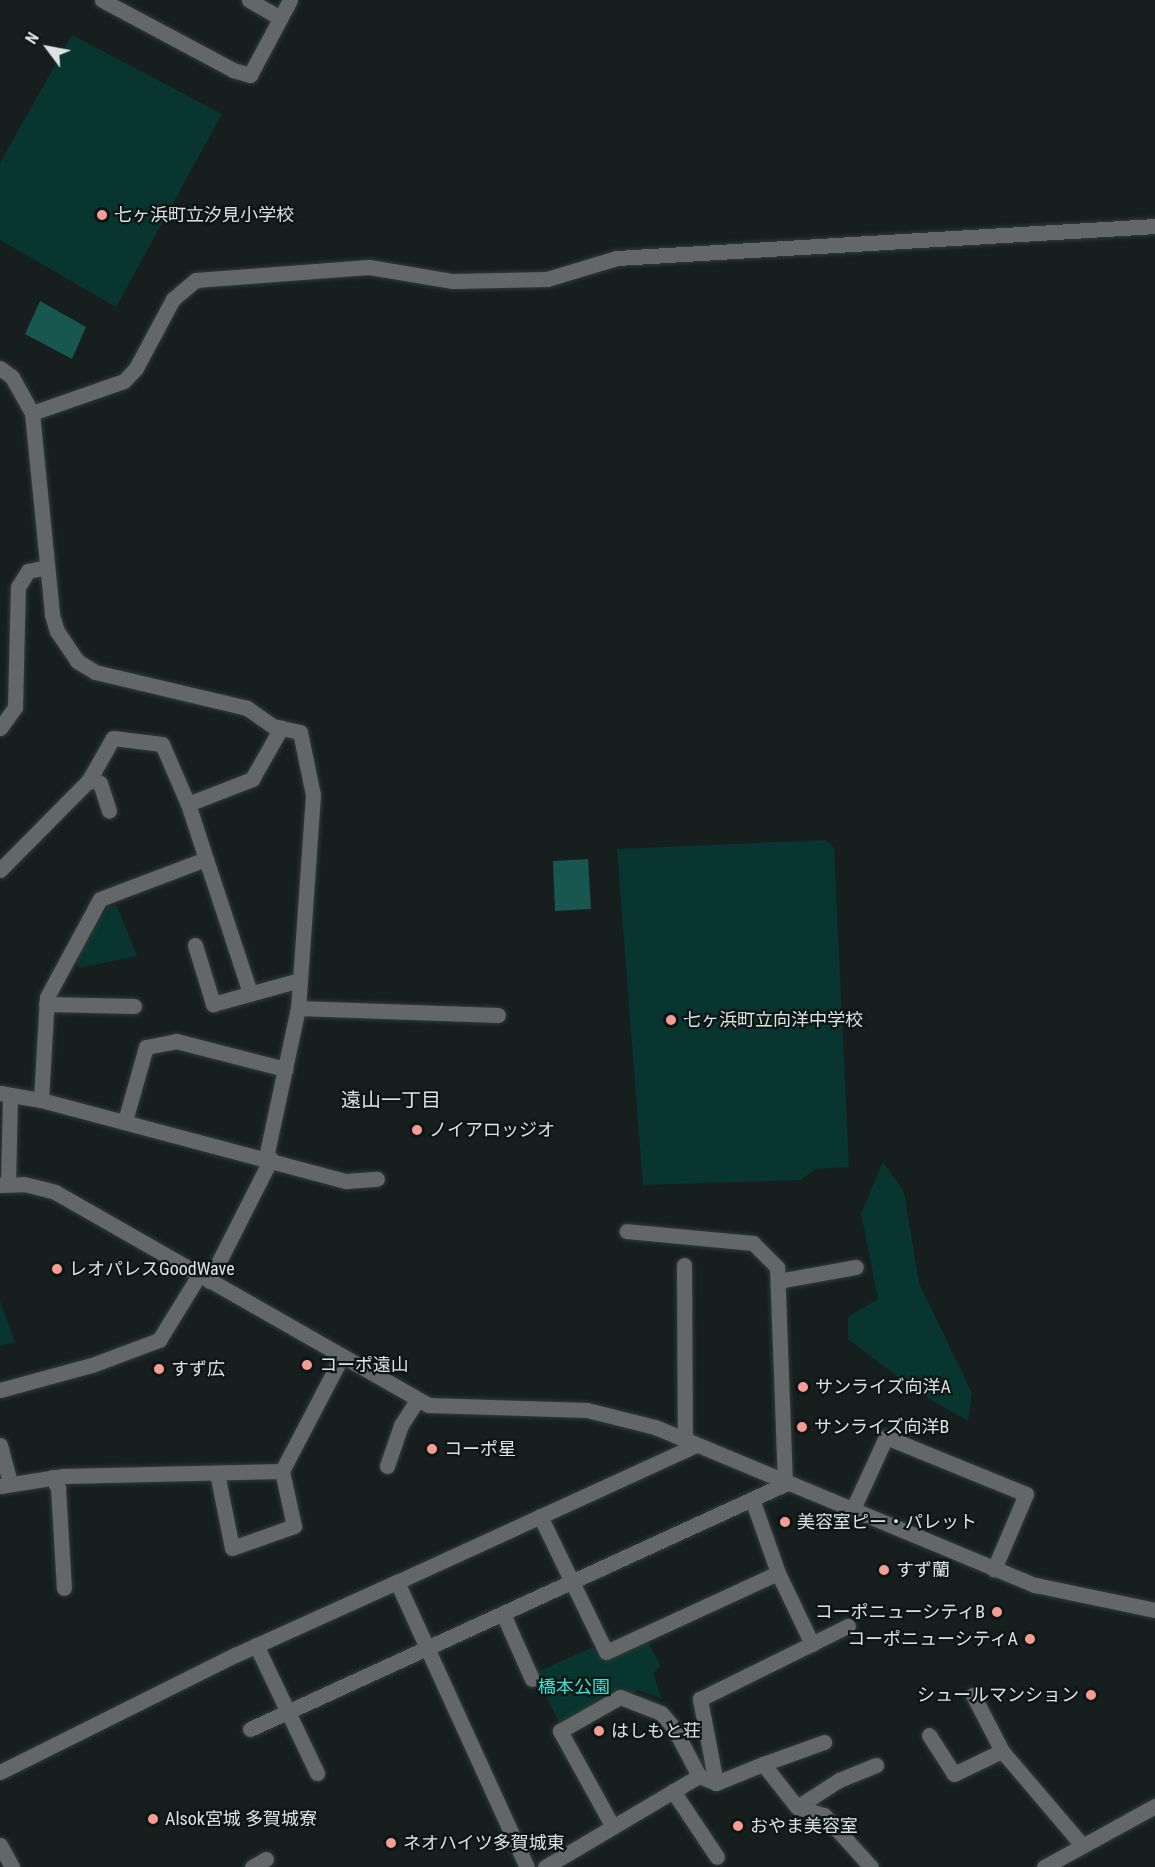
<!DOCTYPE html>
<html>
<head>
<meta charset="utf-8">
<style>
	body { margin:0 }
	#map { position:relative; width:1155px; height:1867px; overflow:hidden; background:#161f1e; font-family:"Roboto Condensed","Noto Sans JP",sans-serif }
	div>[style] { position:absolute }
	.green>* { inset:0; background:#083530 }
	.water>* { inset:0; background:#185650 }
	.roads { filter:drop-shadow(0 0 2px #323a39) drop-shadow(0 0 2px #323a39) }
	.minor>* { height:15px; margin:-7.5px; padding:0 7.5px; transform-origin:7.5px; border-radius:7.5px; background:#636767 }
	.dots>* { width:16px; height:16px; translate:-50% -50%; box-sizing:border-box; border:3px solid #0d1614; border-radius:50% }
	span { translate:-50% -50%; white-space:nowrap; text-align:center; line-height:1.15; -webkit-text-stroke:4.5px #0d1614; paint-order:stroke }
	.poi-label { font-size:18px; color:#dce2e1 }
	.left { translate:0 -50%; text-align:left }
	.right { translate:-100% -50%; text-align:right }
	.park-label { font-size:18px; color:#3ae4d4 }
	.neighbourhood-label { font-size:20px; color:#dce2e1 }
	.north { position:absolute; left:18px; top:18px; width:60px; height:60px; -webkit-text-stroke:4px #0d1614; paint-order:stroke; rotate:302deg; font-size:16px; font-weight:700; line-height:24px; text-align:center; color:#dce2e1 }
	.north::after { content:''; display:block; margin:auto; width:21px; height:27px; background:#dce2e1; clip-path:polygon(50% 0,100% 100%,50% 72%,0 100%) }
</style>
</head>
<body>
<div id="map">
	<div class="green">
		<i style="clip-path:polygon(72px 35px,222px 114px,116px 307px,0 240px,0 163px)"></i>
		<i style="clip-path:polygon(826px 840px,834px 848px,849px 1167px,816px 1169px,800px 1180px,643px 1185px,617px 849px)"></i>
		<i style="clip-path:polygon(108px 906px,117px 906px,137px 956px,79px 968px,77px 960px)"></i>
		<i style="clip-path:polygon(883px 1162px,904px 1192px,919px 1283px,972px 1393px,968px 1421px,919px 1393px,848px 1339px,848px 1317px,878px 1299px,861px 1213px)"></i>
		<i style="clip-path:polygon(0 1301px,15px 1342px,0 1346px)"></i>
		<i style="clip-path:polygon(645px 1637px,661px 1666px,653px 1673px,662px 1699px,638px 1690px,561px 1727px,535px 1673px,593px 1647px,599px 1656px,607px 1655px)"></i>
	</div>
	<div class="water">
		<i style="clip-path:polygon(40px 301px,86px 327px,72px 359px,25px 334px)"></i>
		<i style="clip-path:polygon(588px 859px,591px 909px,555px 911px,553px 861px)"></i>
	</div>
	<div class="roads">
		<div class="minor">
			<i style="left:102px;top:0;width:149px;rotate:28.1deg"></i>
			<i style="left:233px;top:70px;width:18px;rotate:16deg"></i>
			<i style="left:250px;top:75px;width:85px;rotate:-61.9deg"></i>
			<i style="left:249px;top:0;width:36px;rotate:30deg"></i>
			<i style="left:0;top:368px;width:15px;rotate:37deg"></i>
			<i style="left:12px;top:377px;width:41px;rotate:60.9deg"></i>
			<i style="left:32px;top:413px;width:203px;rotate:84.3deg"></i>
			<i style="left:52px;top:615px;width:17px;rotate:73deg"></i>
			<i style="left:57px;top:631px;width:36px;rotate:56deg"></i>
			<i style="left:77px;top:661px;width:21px;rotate:31deg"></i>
			<i style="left:95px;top:672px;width:156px;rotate:13.3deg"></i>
			<i style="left:247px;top:708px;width:32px;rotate:35deg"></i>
			<i style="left:273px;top:726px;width:28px;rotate:13deg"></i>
			<i style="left:300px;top:732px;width:64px;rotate:78.3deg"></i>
			<i style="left:313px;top:795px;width:214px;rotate:94deg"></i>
			<i style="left:298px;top:1008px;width:152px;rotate:102.1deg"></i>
			<i style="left:32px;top:413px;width:97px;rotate:-19.2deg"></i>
			<i style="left:124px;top:381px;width:18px;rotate:-47deg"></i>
			<i style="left:136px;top:368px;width:78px;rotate:-61.8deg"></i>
			<i style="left:173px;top:299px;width:30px;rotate:-40deg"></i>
			<i style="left:196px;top:280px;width:173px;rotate:-4.3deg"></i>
			<i style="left:369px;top:267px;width:85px;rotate:9.5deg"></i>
			<i style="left:453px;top:281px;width:94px;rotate:-1.2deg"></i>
			<i style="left:547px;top:279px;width:73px;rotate:-16.7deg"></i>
			<i style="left:617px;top:258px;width:539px;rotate:-3.4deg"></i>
			<i style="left:0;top:728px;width:26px;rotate:-54deg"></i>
			<i style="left:15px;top:707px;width:120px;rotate:-88.6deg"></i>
			<i style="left:18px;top:587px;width:19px;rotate:-58deg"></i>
			<i style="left:28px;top:571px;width:19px;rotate:-12deg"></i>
			<i style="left:89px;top:780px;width:11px;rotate:15deg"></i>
			<i style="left:100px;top:783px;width:29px;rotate:72deg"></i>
			<i style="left:206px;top:859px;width:141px;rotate:71.8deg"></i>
			<i style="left:0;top:870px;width:127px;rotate:-45.3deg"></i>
			<i style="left:89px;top:780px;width:48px;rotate:-60.3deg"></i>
			<i style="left:113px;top:738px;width:49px;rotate:7deg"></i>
			<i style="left:162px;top:744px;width:65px;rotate:66.6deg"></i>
			<i style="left:195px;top:945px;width:62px;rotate:73deg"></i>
			<i style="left:213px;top:1004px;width:90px;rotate:-15.4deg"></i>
			<i style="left:46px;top:1004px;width:88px;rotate:1.3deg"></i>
			<i style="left:298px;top:1008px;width:200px;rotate:2deg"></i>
			<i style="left:0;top:1093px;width:42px;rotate:9.7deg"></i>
			<i style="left:41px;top:1100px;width:316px;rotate:14.9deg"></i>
			<i style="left:346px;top:1181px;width:31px;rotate:-4deg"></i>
			<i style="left:41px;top:1100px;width:103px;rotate:-86.7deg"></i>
			<i style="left:47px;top:997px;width:111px;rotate:-61.6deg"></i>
			<i style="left:100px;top:899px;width:113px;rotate:-20.7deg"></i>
			<i style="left:206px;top:859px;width:58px;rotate:-108.1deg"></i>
			<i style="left:188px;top:804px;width:69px;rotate:-21.3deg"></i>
			<i style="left:252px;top:779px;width:59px;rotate:-60.4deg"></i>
			<i style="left:125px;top:1121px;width:77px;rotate:-74.2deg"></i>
			<i style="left:146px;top:1047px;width:31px;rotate:-11deg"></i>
			<i style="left:176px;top:1041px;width:113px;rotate:14.4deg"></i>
			<i style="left:8px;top:1184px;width:89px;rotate:-88.7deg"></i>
			<i style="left:0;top:1185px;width:24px;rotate:-2deg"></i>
			<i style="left:24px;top:1184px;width:32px;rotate:14deg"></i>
			<i style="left:55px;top:1192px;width:430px;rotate:29.7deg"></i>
			<i style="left:428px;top:1405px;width:159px;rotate:1.8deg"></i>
			<i style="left:587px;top:1410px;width:70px;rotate:14deg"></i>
			<i style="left:655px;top:1427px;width:412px;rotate:22.6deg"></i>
			<i style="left:1035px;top:1585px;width:123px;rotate:11.8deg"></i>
			<i style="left:684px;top:1265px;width:175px;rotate:89.7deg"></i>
			<i style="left:209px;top:1281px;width:137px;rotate:-63.1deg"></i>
			<i style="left:778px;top:1281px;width:79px;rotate:-10.2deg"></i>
			<i style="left:0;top:1390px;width:95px;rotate:-15.2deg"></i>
			<i style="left:92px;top:1365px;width:72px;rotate:-20.5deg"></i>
			<i style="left:159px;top:1340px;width:76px;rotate:-58.4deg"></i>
			<i style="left:0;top:1445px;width:38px;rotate:75deg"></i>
			<i style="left:387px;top:1466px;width:43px;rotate:-71.1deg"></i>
			<i style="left:401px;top:1425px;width:30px;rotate:-57deg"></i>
			<i style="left:217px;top:1473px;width:76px;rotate:78.7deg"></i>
			<i style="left:232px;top:1548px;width:66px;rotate:-19.5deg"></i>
			<i style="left:294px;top:1526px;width:56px;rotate:-102.3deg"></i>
			<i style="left:52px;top:1477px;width:13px;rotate:61deg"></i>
			<i style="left:58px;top:1488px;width:100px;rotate:86.6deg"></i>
			<i style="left:0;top:1486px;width:64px;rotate:-9deg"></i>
			<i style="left:63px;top:1476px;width:219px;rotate:-1.3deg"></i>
			<i style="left:282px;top:1471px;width:127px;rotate:-62.4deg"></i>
			<i style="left:752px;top:1499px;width:78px;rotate:70.6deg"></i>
			<i style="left:852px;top:1511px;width:81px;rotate:-65.3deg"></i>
			<i style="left:886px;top:1437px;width:151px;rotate:22.2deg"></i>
			<i style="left:1026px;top:1494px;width:82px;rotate:113.1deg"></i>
			<i style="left:540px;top:1516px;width:151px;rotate:64.1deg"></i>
			<i style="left:606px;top:1652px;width:189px;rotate:-24.7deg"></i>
			<i style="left:778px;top:1573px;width:79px;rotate:64.4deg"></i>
			<i style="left:397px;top:1582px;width:329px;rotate:-24.6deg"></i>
			<i style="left:503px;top:1614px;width:71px;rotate:66deg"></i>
			<i style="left:256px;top:1645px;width:142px;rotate:64.5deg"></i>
			<i style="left:973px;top:1695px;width:63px;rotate:62.6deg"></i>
			<i style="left:1002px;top:1751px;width:123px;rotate:49.6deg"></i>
			<i style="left:250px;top:1729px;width:588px;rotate:-24.61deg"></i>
			<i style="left:785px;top:1484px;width:217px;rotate:-92.1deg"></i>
			<i style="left:777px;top:1267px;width:34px;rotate:-135deg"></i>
			<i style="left:753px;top:1243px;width:127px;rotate:-174.6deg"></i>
			<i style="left:929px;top:1735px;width:46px;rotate:57.3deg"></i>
			<i style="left:954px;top:1774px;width:53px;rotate:-25.6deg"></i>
			<i style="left:763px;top:1764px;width:65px;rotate:-19.8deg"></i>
			<i style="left:0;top:1772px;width:263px;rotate:-26.5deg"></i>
			<i style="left:235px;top:1655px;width:178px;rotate:-24.3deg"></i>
			<i style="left:397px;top:1582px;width:313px;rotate:65.5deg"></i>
			<i style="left:716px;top:1783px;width:86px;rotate:-100.8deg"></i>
			<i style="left:700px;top:1699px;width:165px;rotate:-26.3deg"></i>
			<i style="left:673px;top:1791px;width:79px;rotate:56.3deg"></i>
			<i style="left:797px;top:1807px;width:50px;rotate:-32.7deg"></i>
			<i style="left:839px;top:1780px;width:40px;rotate:-22deg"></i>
			<i style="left:613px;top:1827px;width:110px;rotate:-118.9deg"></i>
			<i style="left:560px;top:1731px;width:69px;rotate:-29.5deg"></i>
			<i style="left:620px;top:1697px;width:44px;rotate:21.3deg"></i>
			<i style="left:661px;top:1713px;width:20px;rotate:49deg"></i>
			<i style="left:674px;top:1728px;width:54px;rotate:62.5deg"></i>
			<i style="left:0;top:1845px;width:25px;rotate:61deg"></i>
			<i style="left:252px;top:1867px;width:16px;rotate:-30deg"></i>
			<i style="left:545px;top:1867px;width:179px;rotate:-30.6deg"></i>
			<i style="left:699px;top:1776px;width:18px;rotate:22deg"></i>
			<i style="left:716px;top:1783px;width:51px;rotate:-22deg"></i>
			<i style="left:763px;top:1764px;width:55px;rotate:51.7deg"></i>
			<i style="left:797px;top:1807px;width:28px;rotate:17deg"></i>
			<i style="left:824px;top:1815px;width:70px;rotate:47.9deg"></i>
			<i style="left:1044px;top:1867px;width:127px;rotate:-28.8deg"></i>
		</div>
	</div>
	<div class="dots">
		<i style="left:102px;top:215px;background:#f59c94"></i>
		<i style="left:671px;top:1020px;background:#f59c94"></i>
		<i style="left:417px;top:1130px;background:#f59c94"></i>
		<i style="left:57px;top:1269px;background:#f59c94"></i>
		<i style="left:307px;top:1365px;background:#f59c94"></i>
		<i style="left:159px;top:1369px;background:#f59c94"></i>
		<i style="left:803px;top:1387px;background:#f59c94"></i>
		<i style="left:802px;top:1427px;background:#f59c94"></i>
		<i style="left:432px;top:1449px;background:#f59c94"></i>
		<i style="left:785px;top:1522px;background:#f59c94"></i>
		<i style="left:884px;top:1570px;background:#f59c94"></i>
		<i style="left:997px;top:1612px;background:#f59c94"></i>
		<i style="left:1030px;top:1639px;background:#f59c94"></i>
		<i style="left:1091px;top:1695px;background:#f59c94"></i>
		<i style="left:599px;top:1731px;background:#f59c94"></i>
		<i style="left:153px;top:1819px;background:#f59c94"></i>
		<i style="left:738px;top:1826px;background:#f59c94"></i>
		<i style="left:391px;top:1843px;background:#f59c94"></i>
	</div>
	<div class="poi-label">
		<span class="left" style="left:114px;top:215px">七ヶ浜町立汐見小学校</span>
		<span class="left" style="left:683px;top:1020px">七ヶ浜町立向洋中学校</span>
		<span class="left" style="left:429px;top:1130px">ノイアロッジオ</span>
		<span class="left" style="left:69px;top:1269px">レオパレスGoodWave</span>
		<span class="left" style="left:319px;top:1365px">コーポ遠山</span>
		<span class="left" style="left:171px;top:1369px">すず広</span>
		<span class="left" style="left:815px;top:1387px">サンライズ向洋A</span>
		<span class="left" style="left:814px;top:1427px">サンライズ向洋B</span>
		<span class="left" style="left:444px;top:1449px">コーポ星</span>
		<span class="left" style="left:797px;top:1522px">美容室ピー・パレット</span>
		<span class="left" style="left:896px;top:1570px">すず蘭</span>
		<span class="right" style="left:985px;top:1612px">コーポニューシティB</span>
		<span class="right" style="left:1018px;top:1639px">コーポニューシティA</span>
		<span class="right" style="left:1079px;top:1695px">シュールマンション</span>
		<span class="left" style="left:611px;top:1731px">はしもと荘</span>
		<span class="left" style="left:165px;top:1819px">Alsok宮城 多賀城寮</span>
		<span class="left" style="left:750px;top:1826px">おやま美容室</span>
		<span class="left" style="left:403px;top:1843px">ネオハイツ多賀城東</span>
	</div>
	<div class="park-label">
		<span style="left:574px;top:1687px">橋本公園</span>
	</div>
	<div class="neighbourhood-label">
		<span style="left:391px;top:1100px">遠山一丁目</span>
	</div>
	<div class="north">N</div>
</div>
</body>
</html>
